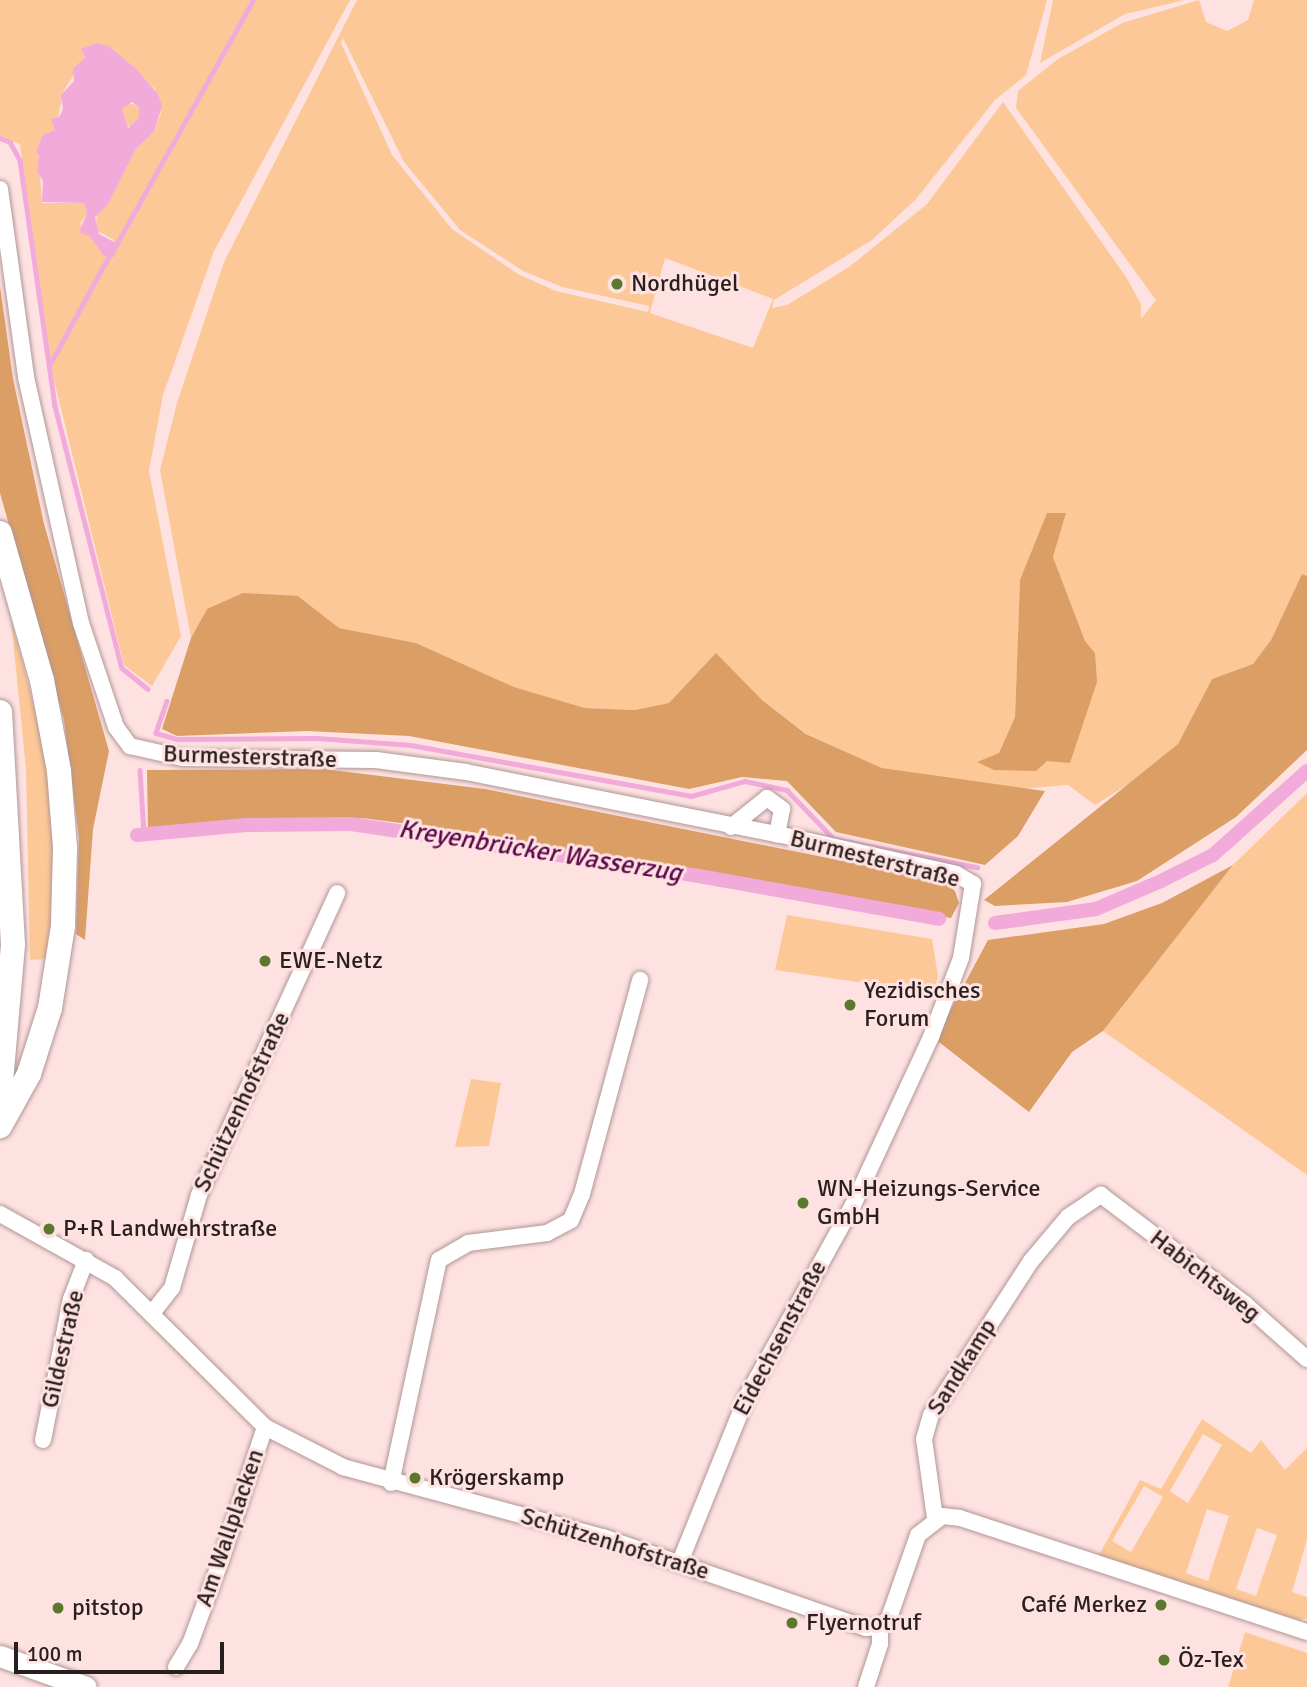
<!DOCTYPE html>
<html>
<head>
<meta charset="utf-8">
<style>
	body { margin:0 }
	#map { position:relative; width:1307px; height:1687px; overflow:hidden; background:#fee2e1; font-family:Signika,sans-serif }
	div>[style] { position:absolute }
	.green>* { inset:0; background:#fdc897 }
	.round { border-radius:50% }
	.forest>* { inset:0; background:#db9e65 }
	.water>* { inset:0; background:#f1aada }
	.stream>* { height:4.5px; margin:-2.25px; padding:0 2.25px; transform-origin:2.25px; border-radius:2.25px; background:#f1aada }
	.canal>* { height:14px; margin:-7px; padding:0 7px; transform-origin:7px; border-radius:7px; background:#f1aada }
	.roads { filter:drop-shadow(0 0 2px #b09695) drop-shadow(0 0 2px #b09695) }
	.minor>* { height:16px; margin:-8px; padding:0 8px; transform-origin:8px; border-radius:8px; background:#fff }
	.major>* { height:21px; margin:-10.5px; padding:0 10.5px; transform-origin:10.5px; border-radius:10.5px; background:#fff }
	.highway>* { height:24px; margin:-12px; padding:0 12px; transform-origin:12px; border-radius:12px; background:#fff }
	.dots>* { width:19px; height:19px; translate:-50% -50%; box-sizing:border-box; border:4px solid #fee2e1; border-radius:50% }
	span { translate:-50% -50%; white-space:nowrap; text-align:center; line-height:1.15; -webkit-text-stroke:6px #fee2e1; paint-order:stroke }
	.poi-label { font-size:24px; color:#291f1f }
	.left { translate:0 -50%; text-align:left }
	.right { translate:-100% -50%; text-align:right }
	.street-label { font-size:24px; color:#291f1f }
	.water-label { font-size:26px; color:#5c084b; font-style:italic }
	.scale { position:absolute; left:14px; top:1642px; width:210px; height:32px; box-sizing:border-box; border:4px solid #291f1f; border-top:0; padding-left:9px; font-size:21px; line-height:24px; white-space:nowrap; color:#291f1f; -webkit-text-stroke:5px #fee2e1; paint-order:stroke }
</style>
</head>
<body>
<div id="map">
	<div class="green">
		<i style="clip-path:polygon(evenodd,0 0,350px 0,214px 251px,163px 395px,149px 471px,181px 636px,152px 686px,124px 665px,53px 376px,20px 144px,0 136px,0 0,113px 49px,155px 89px,161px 113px,154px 132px,136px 149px,107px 206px,97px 211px,96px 230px,114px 240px,104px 256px,80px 224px,87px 213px,84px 203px,42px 203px,38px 147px,55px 130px,64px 90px,85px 58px,82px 52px,113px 49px)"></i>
		<i style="clip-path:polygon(evenodd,357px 0,1047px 0,1026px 75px,995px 100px,916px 199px,872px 240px,774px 300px,772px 308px,787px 305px,849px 267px,927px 204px,1003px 102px,1126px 277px,1141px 304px,1141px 319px,1156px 300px,1016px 108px,1018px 91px,1058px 59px,1122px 23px,1199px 0,1206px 22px,1227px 31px,1248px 20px,1254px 0,1307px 0,1307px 576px,1302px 574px,1271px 640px,1253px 664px,1212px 679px,1178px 744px,1137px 779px,1095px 805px,1068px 785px,1010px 790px,882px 768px,807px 734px,762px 700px,716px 654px,670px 703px,635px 710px,585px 708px,514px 687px,416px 643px,339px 628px,298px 596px,207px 609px,191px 638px,160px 470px,177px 403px,224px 262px,357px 0,343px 38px,404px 162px,460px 230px,523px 271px,562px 287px,649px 306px,648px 312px,556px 291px,518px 274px,452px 229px,392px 155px,341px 43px,343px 38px,357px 0,665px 258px,773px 299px,753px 348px,650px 313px,665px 258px,357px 0,1066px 513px,1053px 557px,1085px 641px,1095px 653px,1036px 770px,994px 770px,978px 762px,999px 753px,1015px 717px,1020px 580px,1066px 513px)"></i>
		<i style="clip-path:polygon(1053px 0,1185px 0,1125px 14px,1040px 63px)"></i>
		<i class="round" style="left:119px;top:104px;width:22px;height:22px"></i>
		<i style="clip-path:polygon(11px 620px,45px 747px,55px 836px,50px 959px,30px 960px,26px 769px)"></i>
		<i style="clip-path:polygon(1307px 793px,1307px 1175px,1103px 1031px,1233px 865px)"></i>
		<i style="clip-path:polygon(787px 915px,932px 939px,938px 976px,933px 993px,775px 970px)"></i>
		<i style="clip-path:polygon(471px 1079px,501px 1083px,489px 1146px,455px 1147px)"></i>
		<i style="clip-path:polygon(evenodd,1202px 1419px,1251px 1453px,1261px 1440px,1285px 1470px,1307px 1448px,1307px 1540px,1292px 1592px,1307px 1597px,1307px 1618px,1298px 1620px,1098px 1557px,1140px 1480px,1161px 1489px,1202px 1419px,1203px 1434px,1222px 1445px,1188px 1503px,1170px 1491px,1203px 1434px,1202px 1419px,1144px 1486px,1163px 1497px,1131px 1552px,1112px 1541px,1144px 1486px,1202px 1419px,1207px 1509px,1229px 1516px,1208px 1581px,1186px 1573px,1207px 1509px,1202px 1419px,1257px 1528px,1277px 1535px,1256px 1596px,1236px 1589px,1257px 1528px)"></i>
		<i style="clip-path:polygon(1245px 1632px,1307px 1653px,1307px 1687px,1228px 1687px)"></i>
	</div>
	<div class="forest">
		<i style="clip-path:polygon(0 286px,13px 379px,44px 524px,109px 751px,93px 829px,85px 940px,76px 934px,79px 837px,64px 720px,0 493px)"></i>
		<i style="clip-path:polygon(1047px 513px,1066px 513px,1053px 557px,1085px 641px,1095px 653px,1097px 682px,1070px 763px,1047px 761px,1036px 771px,994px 770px,977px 762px,999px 753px,1015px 717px,1020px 580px)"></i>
		<i style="clip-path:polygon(1302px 574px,1307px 576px,1307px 750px,1236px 817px,1137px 881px,1067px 902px,995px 906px,984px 900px,1178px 744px,1212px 679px,1253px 664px,1271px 640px)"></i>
		<i style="clip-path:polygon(243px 593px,298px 596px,339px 628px,416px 643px,514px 687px,585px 708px,635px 710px,669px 703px,716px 653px,762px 700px,806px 734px,882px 768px,1045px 791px,1018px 836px,985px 865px,836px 832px,787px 781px,742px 777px,689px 789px,409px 736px,307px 731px,177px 736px,162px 729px,191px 638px,207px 609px)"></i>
		<i style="clip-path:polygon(324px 769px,485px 789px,942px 881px,955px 891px,959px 903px,951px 918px,471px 832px,362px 818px,259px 819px,148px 829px,147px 770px)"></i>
		<i style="clip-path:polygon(1233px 865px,1103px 1031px,1072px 1052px,1029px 1112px,935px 1039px,988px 940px,1104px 924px,1162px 903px)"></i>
	</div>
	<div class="water">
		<i style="clip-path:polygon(evenodd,97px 43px,109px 46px,136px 69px,158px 94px,162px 106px,154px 132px,136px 149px,107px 206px,95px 217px,99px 234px,118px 244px,114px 257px,104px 256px,89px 236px,79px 232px,87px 213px,84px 203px,42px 202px,43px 181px,37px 171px,39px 155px,36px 152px,43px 135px,55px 130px,51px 119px,59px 117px,63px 109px,61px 95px,74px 81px,73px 68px,85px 58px,81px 49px,97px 43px,132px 102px,139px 108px,139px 118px,128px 128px,122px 109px,132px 102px)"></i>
	</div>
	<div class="stream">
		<i style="left:0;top:138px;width:11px;rotate:22deg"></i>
		<i style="left:10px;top:142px;width:21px;rotate:61deg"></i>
		<i style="left:20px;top:160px;width:248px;rotate:81.9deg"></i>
		<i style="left:55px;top:406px;width:270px;rotate:75.7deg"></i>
		<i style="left:122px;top:668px;width:33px;rotate:39deg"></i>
		<i style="left:115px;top:247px;width:283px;rotate:-60.8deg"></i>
		<i style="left:49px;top:366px;width:128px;rotate:-61.4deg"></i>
		<i style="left:167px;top:701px;width:34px;rotate:109deg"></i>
		<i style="left:156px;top:733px;width:22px;rotate:16deg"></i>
		<i style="left:177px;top:739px;width:140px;rotate:-0.4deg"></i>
		<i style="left:317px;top:738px;width:94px;rotate:4.3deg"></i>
		<i style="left:411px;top:745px;width:285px;rotate:10.3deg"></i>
		<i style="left:691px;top:796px;width:56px;rotate:-15.5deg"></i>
		<i style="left:745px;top:781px;width:43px;rotate:12.1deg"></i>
		<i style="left:787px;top:790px;width:68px;rotate:46.2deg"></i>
		<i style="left:834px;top:839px;width:146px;rotate:11.1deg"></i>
		<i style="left:140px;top:770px;width:64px;rotate:86.4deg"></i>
	</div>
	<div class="canal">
		<i style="left:137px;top:835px;width:110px;rotate:-5.2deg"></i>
		<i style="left:247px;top:825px;width:104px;rotate:-0.6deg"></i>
		<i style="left:351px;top:824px;width:346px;rotate:8.5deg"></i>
		<i style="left:693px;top:875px;width:250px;rotate:10.1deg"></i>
		<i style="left:995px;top:923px;width:102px;rotate:-7.9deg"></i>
		<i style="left:1096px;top:909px;width:71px;rotate:-23.3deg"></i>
		<i style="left:1161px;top:881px;width:58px;rotate:-26.6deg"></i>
		<i style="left:1213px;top:855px;width:126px;rotate:-41.8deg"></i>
	</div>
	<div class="roads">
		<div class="minor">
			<i style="left:0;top:189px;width:190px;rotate:82.1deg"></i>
			<i style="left:26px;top:377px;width:252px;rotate:77.4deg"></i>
			<i style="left:81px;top:623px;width:110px;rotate:71.4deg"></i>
			<i style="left:116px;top:727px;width:24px;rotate:54deg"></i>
			<i style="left:130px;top:746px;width:54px;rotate:12.8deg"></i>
			<i style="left:183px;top:758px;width:193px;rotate:0.6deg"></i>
			<i style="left:376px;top:760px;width:91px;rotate:7.6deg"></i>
			<i style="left:466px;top:772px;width:341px;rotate:11.3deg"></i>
			<i style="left:800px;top:839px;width:160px;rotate:12.6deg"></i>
			<i style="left:956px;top:874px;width:20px;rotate:30deg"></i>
			<i style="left:973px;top:884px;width:75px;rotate:99.2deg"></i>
			<i style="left:961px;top:958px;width:85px;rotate:110.8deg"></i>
			<i style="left:931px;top:1037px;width:185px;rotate:114.9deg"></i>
			<i style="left:853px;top:1205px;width:218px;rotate:119deg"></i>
			<i style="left:747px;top:1396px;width:179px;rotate:112deg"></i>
			<i style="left:731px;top:827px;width:46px;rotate:-38.9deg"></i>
			<i style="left:767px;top:798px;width:19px;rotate:36deg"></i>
			<i style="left:782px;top:809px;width:26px;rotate:101deg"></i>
			<i style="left:0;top:1214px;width:132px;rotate:29.1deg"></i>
			<i style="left:115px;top:1278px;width:211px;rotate:44.8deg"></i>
			<i style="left:265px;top:1427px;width:88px;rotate:27.1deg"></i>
			<i style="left:343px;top:1467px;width:269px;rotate:15.1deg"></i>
			<i style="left:603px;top:1537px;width:278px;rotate:19.1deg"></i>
			<i style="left:866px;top:1628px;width:14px;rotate:-4deg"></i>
			<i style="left:153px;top:1312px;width:31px;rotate:-52deg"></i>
			<i style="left:172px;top:1288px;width:97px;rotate:-73.8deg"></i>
			<i style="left:199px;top:1195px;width:332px;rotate:-65.4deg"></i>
			<i style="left:43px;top:1440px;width:144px;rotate:-78.8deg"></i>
			<i style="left:71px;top:1299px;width:42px;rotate:-69deg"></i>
			<i style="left:391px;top:1483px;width:228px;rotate:-77.9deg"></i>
			<i style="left:439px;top:1260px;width:34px;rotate:-30deg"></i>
			<i style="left:468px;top:1243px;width:80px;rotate:-7.2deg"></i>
			<i style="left:547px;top:1233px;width:27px;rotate:-28deg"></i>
			<i style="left:571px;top:1220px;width:28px;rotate:-67deg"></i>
			<i style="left:582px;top:1194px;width:222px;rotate:-74.8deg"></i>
			<i style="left:935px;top:1518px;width:80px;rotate:-97.9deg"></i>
			<i style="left:924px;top:1439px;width:25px;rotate:-74deg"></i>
			<i style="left:931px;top:1415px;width:184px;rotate:-57deg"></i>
			<i style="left:1031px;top:1261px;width:57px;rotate:-49.9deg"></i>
			<i style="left:1068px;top:1217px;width:40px;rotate:-34deg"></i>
			<i style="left:1101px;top:1195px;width:181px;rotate:37.1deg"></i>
			<i style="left:1245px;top:1304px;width:83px;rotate:41.6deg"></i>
			<i style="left:176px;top:1667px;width:27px;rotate:-59deg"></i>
			<i style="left:190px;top:1644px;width:90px;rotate:-69.7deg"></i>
			<i style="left:221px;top:1560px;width:140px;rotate:-71.7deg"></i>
			<i style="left:866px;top:1687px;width:45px;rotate:-72deg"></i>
			<i style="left:880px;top:1644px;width:17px;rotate:-90deg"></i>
			<i style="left:880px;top:1627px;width:13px;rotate:-45deg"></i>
			<i style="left:889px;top:1618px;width:88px;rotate:-70.7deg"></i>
			<i style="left:918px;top:1535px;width:31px;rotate:-38deg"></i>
			<i style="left:942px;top:1516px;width:18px;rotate:6deg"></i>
			<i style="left:960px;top:1518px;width:365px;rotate:18.2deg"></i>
		</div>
		<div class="major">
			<i style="left:0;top:1656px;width:91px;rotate:19.8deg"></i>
		</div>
		<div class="highway">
			<i style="left:0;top:533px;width:153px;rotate:74.1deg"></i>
			<i style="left:42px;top:680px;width:93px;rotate:79.4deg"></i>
			<i style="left:59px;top:771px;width:77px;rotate:85.5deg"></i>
			<i style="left:65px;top:848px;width:78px;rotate:91.5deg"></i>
			<i style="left:63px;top:926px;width:83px;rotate:99deg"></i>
			<i style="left:50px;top:1008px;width:69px;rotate:107.7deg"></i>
			<i style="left:29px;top:1074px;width:60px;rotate:119.1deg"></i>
			<i style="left:0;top:712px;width:233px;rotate:86.8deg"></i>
			<i style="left:13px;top:945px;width:151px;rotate:95deg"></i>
		</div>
	</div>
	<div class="dots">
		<i style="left:617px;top:284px;background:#5c782d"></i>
		<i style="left:265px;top:961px;background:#5c782d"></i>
		<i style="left:850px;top:1005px;background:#5c782d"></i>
		<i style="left:803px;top:1203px;background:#5c782d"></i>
		<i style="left:49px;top:1229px;background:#5c782d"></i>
		<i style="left:415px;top:1478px;background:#5c782d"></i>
		<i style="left:1161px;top:1605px;background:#5c782d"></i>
		<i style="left:58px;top:1608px;background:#5c782d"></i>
		<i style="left:792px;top:1623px;background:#5c782d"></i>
		<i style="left:1164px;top:1660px;background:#5c782d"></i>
	</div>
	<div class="poi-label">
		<span class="left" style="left:631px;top:284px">Nordhügel</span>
		<span class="left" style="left:279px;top:961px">EWE-Netz</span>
		<span class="left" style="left:864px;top:1005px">Yezidisches<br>Forum</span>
		<span class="left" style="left:817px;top:1203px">WN-Heizungs-Service<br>GmbH</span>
		<span class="left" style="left:63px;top:1229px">P+R Landwehrstraße</span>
		<span class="left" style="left:429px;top:1478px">Krögerskamp</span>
		<span class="right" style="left:1147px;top:1605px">Café Merkez</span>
		<span class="left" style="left:72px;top:1608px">pitstop</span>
		<span class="left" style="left:806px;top:1623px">Flyernotruf</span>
		<span class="left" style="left:1178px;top:1660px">Öz-Tex</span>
	</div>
	<div class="street-label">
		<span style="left:250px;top:757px;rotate:2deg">Burmesterstraße</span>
		<span style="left:875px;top:859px;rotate:14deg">Burmesterstraße</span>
		<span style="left:242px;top:1102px;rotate:-65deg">Schützenhofstraße</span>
		<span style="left:1205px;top:1276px;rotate:38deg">Habichtsweg</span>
		<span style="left:780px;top:1338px;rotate:-62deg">Eidechsenstraße</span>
		<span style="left:63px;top:1349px;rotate:-77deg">Gildestraße</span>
		<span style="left:962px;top:1367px;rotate:-58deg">Sandkamp</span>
		<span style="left:230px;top:1528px;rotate:-71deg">Am Wallplacken</span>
		<span style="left:615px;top:1544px;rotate:17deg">Schützenhofstraße</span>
	</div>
	<div class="water-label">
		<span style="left:540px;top:852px;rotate:9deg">Kreyenbrücker Wasserzug</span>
	</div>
	<div class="scale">100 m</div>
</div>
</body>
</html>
